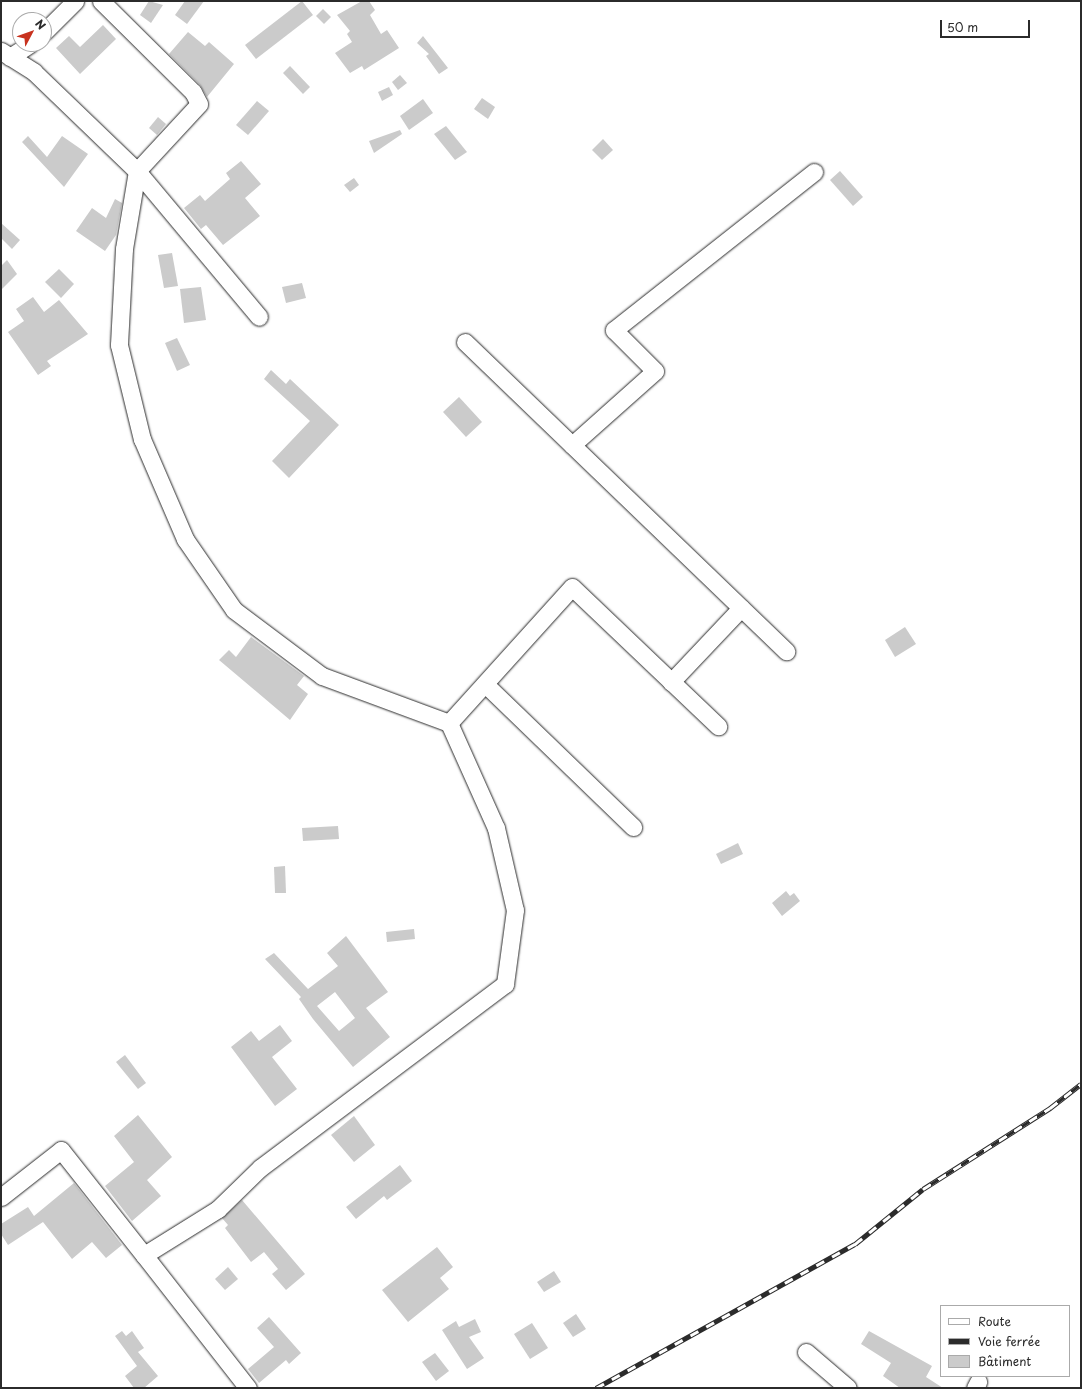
<!DOCTYPE html>
<html>
<head>
<meta charset="utf-8">
<style>
	body { margin:0 }
	#map { position:relative; width:1082px; height:1389px; overflow:hidden; background:#fff; font-family:"Playpen Sans",sans-serif }
	div>[style] { position:absolute }
	.building>* { inset:0; background:#cbcbcb }
	.roads { filter:drop-shadow(0 0 1px #2b2b2b) drop-shadow(0 0 1px #2b2b2b) }
	.minor>* { height:17px; margin:-8.5px; padding:0 8.5px; transform-origin:8.5px; border-radius:8.5px; background:#fff }
	.rail>* { height:4.5px; margin-top:-2.25px; transform-origin:0; background:repeating-linear-gradient(90deg,#fff 0 9px,#2b2b2b 0 18px); box-sizing:border-box; border-block:1px solid #2b2b2b }
	span { translate:-50% -50%; white-space:nowrap; text-align:center; line-height:1.15; -webkit-text-stroke:3px #fff; paint-order:stroke }
	.frame { position:absolute; inset:0; border:2px solid #2b2b2b; pointer-events:none }
	.legend { position:absolute; left:940px; top:1305px; width:130px; height:72px; box-sizing:border-box; background:#fff; border:1px solid #aaa; margin:0; padding:5px 7px; list-style:none; font-size:12px; color:#2b2b2b }
	.legend li { display:flex; align-items:center; gap:8px; height:20px }
	.legend b { width:20px; border:1px solid #aaa }
	.north { position:absolute; left:12px; top:12px; width:40px; height:40px; box-sizing:border-box; background:#fff; border:1px solid #aaa; border-radius:50%; rotate:49deg; font-size:11px; font-weight:700; line-height:16px; text-align:center; color:#2b2b2b }
	.north::after { content:''; display:block; margin:auto; width:14px; height:18px; background:#c8321e; clip-path:polygon(50% 0,100% 100%,50% 72%,0 100%) }
	.scale { position:absolute; left:940px; top:20px; width:90px; height:18px; box-sizing:border-box; border:2px solid #2b2b2b; border-top:0; padding-left:5px; font-size:12px; line-height:14px; white-space:nowrap; color:#2b2b2b; -webkit-text-stroke:3px #fff; paint-order:stroke }
</style>
</head>
<body>
<div id="map">
	<div class="building">
		<i style="clip-path:polygon(149px 1px,163px 5px,151px 23px,140px 15px)"></i>
		<i style="clip-path:polygon(185px 1px,204px 1px,187px 24px,175px 15px)"></i>
		<i style="clip-path:polygon(302px 1px,313px 15px,256px 59px,245px 45px)"></i>
		<i style="clip-path:polygon(362px 1px,369px 1px,375px 10px,370px 15px,381px 34px,387px 30px,399px 48px,364px 70px,362px 66px,350px 73px,335px 53px,352px 42px,347px 34px,350px 31px,337px 15px)"></i>
		<i style="clip-path:polygon(323px 9px,331px 17px,324px 24px,316px 16px)"></i>
		<i style="clip-path:polygon(103px 25px,116px 39px,80px 74px,56px 48px,69px 36px,80px 47px)"></i>
		<i style="clip-path:polygon(188px 32px,205px 46px,209px 42px,234px 64px,207px 97px,200px 85px,169px 54px)"></i>
		<i style="clip-path:polygon(423px 36px,448px 68px,439px 74px,426px 56px,429px 54px,417px 43px)"></i>
		<i style="clip-path:polygon(290px 66px,310px 87px,303px 94px,283px 73px)"></i>
		<i style="clip-path:polygon(400px 75px,407px 83px,398px 90px,392px 82px)"></i>
		<i style="clip-path:polygon(389px 87px,393px 95px,382px 101px,378px 92px)"></i>
		<i style="clip-path:polygon(482px 98px,495px 107px,488px 119px,474px 109px)"></i>
		<i style="clip-path:polygon(423px 99px,433px 113px,409px 130px,400px 116px)"></i>
		<i style="clip-path:polygon(257px 101px,269px 111px,248px 135px,236px 125px)"></i>
		<i style="clip-path:polygon(158px 117px,166px 124px,157px 135px,149px 128px)"></i>
		<i style="clip-path:polygon(446px 126px,467px 152px,455px 160px,434px 134px)"></i>
		<i style="clip-path:polygon(400px 130px,402px 134px,374px 153px,369px 141px)"></i>
		<i style="clip-path:polygon(28px 136px,47px 157px,62px 136px,88px 154px,64px 187px,22px 142px)"></i>
		<i style="clip-path:polygon(603px 139px,613px 150px,602px 160px,592px 150px)"></i>
		<i style="clip-path:polygon(241px 161px,261px 184px,245px 198px,260px 216px,223px 245px,206px 225px,201px 229px,184px 208px,200px 195px,205px 201px,230px 179px,226px 173px)"></i>
		<i style="clip-path:polygon(840px 171px,863px 197px,853px 206px,830px 180px)"></i>
		<i style="clip-path:polygon(354px 178px,359px 185px,350px 192px,344px 185px)"></i>
		<i style="clip-path:polygon(115px 199px,122px 203px,116px 235px,105px 251px,76px 231px,92px 208px,106px 218px)"></i>
		<i style="clip-path:polygon(1px 223px,20px 240px,12px 249px,1px 238px)"></i>
		<i style="clip-path:polygon(172px 253px,178px 286px,164px 288px,158px 255px)"></i>
		<i style="clip-path:polygon(7px 260px,17px 274px,1px 290px,1px 266px)"></i>
		<i style="clip-path:polygon(59px 269px,74px 284px,61px 298px,45px 282px)"></i>
		<i style="clip-path:polygon(302px 283px,306px 298px,286px 303px,282px 287px)"></i>
		<i style="clip-path:polygon(201px 287px,206px 320px,184px 323px,180px 289px)"></i>
		<i style="clip-path:polygon(33px 297px,44px 312px,59px 300px,88px 334px,47px 361px,51px 366px,38px 375px,8px 332px,24px 321px,16px 309px)"></i>
		<i style="clip-path:polygon(177px 338px,190px 365px,177px 371px,165px 343px)"></i>
		<i style="clip-path:polygon(271px 370px,286px 384px,290px 379px,339px 425px,289px 478px,272px 461px,310px 421px,264px 379px)"></i>
		<i style="clip-path:polygon(459px 397px,482px 422px,466px 437px,443px 412px)"></i>
		<i style="clip-path:polygon(905px 627px,916px 644px,895px 657px,885px 640px)"></i>
		<i style="clip-path:polygon(251px 637px,304px 676px,297px 685px,308px 694px,290px 720px,219px 660px,229px 650px,236px 657px)"></i>
		<i style="clip-path:polygon(338px 826px,339px 839px,303px 841px,302px 828px)"></i>
		<i style="clip-path:polygon(738px 843px,743px 854px,721px 864px,716px 854px)"></i>
		<i style="clip-path:polygon(285px 866px,286px 893px,275px 893px,274px 867px)"></i>
		<i style="clip-path:polygon(786px 891px,790px 896px,794px 893px,800px 901px,782px 916px,772px 903px)"></i>
		<i style="clip-path:polygon(414px 929px,415px 939px,387px 942px,386px 932px)"></i>
		<i style="clip-path:polygon(evenodd,346px 936px,388px 992px,366px 1008px,390px 1037px,353px 1067px,313px 1019px,299px 999px,301px 997px,265px 959px,274px 953px,308px 989px,338px 966px,327px 953px,346px 936px,335px 992px,355px 1018px,339px 1031px,317px 1006px,335px 992px)"></i>
		<i style="clip-path:polygon(280px 1025px,292px 1041px,272px 1057px,297px 1089px,275px 1106px,231px 1047px,251px 1031px,259px 1041px)"></i>
		<i style="clip-path:polygon(125px 1055px,146px 1083px,138px 1089px,116px 1062px)"></i>
		<i style="clip-path:polygon(138px 1115px,172px 1157px,147px 1180px,161px 1196px,132px 1221px,105px 1186px,134px 1162px,114px 1136px)"></i>
		<i style="clip-path:polygon(354px 1116px,375px 1145px,354px 1162px,331px 1135px)"></i>
		<i style="clip-path:polygon(400px 1165px,412px 1181px,387px 1200px,384px 1196px,356px 1219px,346px 1207px)"></i>
		<i style="clip-path:polygon(74px 1183px,122px 1245px,106px 1258px,92px 1242px,72px 1259px,43px 1222px,8px 1245px,1px 1234px,1px 1224px,28px 1207px,34px 1216px)"></i>
		<i style="clip-path:polygon(242px 1200px,305px 1274px,286px 1290px,272px 1274px,278px 1269px,264px 1252px,251px 1262px,225px 1228px,228px 1225px,222px 1218px)"></i>
		<i style="clip-path:polygon(437px 1247px,453px 1267px,440px 1278px,449px 1289px,408px 1322px,382px 1290px)"></i>
		<i style="clip-path:polygon(228px 1267px,238px 1279px,225px 1290px,215px 1279px)"></i>
		<i style="clip-path:polygon(554px 1271px,561px 1282px,544px 1292px,537px 1282px)"></i>
		<i style="clip-path:polygon(576px 1314px,586px 1329px,573px 1337px,563px 1323px)"></i>
		<i style="clip-path:polygon(269px 1317px,301px 1353px,289px 1364px,286px 1360px,259px 1383px,248px 1369px,274px 1347px,257px 1328px)"></i>
		<i style="clip-path:polygon(475px 1319px,481px 1332px,469px 1337px,484px 1358px,467px 1369px,442px 1330px,456px 1321px,459px 1327px)"></i>
		<i style="clip-path:polygon(532px 1323px,548px 1348px,530px 1359px,514px 1334px)"></i>
		<i style="clip-path:polygon(122px 1331px,126px 1336px,132px 1331px,144px 1348px,138px 1352px,158px 1376px,144px 1388px,134px 1388px,125px 1376px,137px 1366px,115px 1336px)"></i>
		<i style="clip-path:polygon(869px 1331px,932px 1366px,926px 1377px,943px 1388px,900px 1388px,883px 1376px,891px 1363px,861px 1344px)"></i>
		<i style="clip-path:polygon(435px 1353px,449px 1371px,436px 1381px,422px 1362px)"></i>
	</div>
	<div class="roads">
		<div class="minor">
			<i style="left:101px;top:1px;width:129px;rotate:44.7deg"></i>
			<i style="left:193px;top:92px;width:13px;rotate:63deg"></i>
			<i style="left:199px;top:104px;width:91px;rotate:132.8deg"></i>
			<i style="left:137px;top:171px;width:79px;rotate:99.5deg"></i>
			<i style="left:124px;top:249px;width:96px;rotate:93deg"></i>
			<i style="left:119px;top:345px;width:97px;rotate:76.3deg"></i>
			<i style="left:142px;top:439px;width:109px;rotate:66.7deg"></i>
			<i style="left:185px;top:539px;width:86px;rotate:55.4deg"></i>
			<i style="left:234px;top:610px;width:110px;rotate:36.9deg"></i>
			<i style="left:322px;top:676px;width:135px;rotate:20.3deg"></i>
			<i style="left:449px;top:723px;width:115px;rotate:65.9deg"></i>
			<i style="left:496px;top:828px;width:84px;rotate:77deg"></i>
			<i style="left:515px;top:910px;width:75px;rotate:97.7deg"></i>
			<i style="left:505px;top:984px;width:306px;rotate:143.1deg"></i>
			<i style="left:260px;top:1168px;width:59px;rotate:135.7deg"></i>
			<i style="left:218px;top:1209px;width:87px;rotate:148.1deg"></i>
			<i style="left:144px;top:1255px;width:169px;rotate:52deg"></i>
			<i style="left:44px;top:32px;width:44px;rotate:-45deg"></i>
			<i style="left:1px;top:51px;width:39px;rotate:32deg"></i>
			<i style="left:34px;top:72px;width:143px;rotate:43.9deg"></i>
			<i style="left:137px;top:171px;width:190px;rotate:50.1deg"></i>
			<i style="left:10px;top:57px;width:24px;rotate:-33deg"></i>
			<i style="left:465px;top:342px;width:446px;rotate:43.9deg"></i>
			<i style="left:572px;top:445px;width:111px;rotate:-41.7deg"></i>
			<i style="left:655px;top:371px;width:58px;rotate:-135deg"></i>
			<i style="left:614px;top:330px;width:255px;rotate:-38.3deg"></i>
			<i style="left:671px;top:682px;width:102px;rotate:-46.6deg"></i>
			<i style="left:485px;top:684px;width:206px;rotate:44deg"></i>
			<i style="left:449px;top:723px;width:183px;rotate:-47.9deg"></i>
			<i style="left:572px;top:587px;width:202px;rotate:43.6deg"></i>
			<i style="left:1px;top:1197px;width:76px;rotate:-38.1deg"></i>
			<i style="left:61px;top:1150px;width:134px;rotate:51.7deg"></i>
			<i style="left:806px;top:1352px;width:55px;rotate:40.6deg"></i>
			<i style="left:975px;top:1388px;width:7px;rotate:-63deg"></i>
		</div>
	</div>
	<div class="rail">
		<i style="left:596px;top:1388px;width:296px;rotate:-29.1deg"></i>
		<i style="left:855px;top:1244px;width:87px;rotate:-39deg"></i>
		<i style="left:923px;top:1189px;width:151px;rotate:-32.5deg"></i>
		<i style="left:1050px;top:1108px;width:39px;rotate:-38deg"></i>
	</div>
	<div class="frame"></div>
	<ul class="legend">
	<li><b style="height:5px;background:#fff"></b>Route</li>
	<li><b style="height:5px;background:#2b2b2b"></b>Voie ferrée</li>
	<li><b style="height:11px;background:#cbcbcb"></b>Bâtiment</li>
	</ul>
	<div class="north">N</div>
	<div class="scale">50 m</div>
</div>
</body>
</html>
